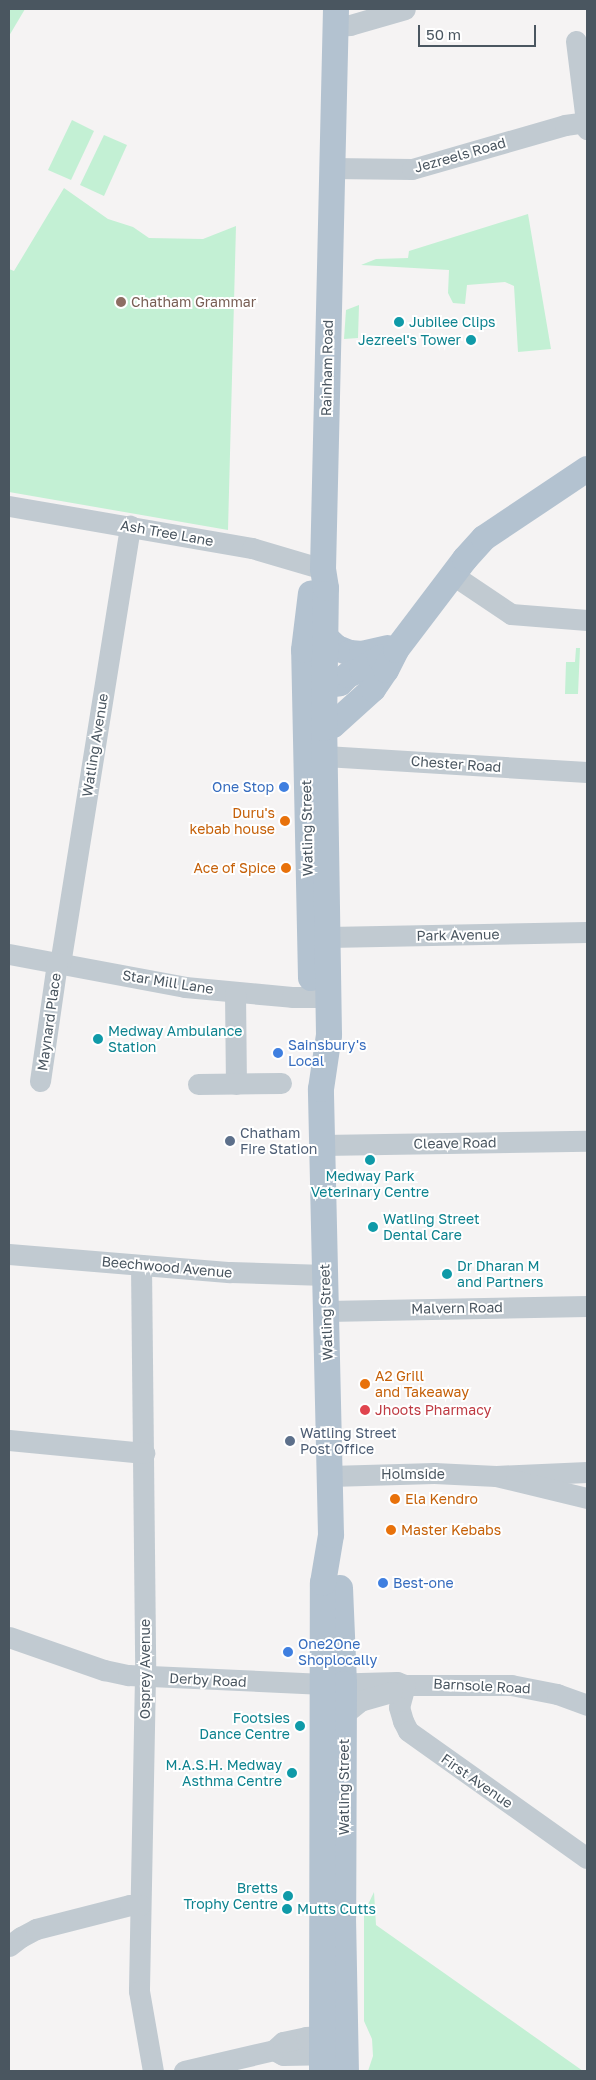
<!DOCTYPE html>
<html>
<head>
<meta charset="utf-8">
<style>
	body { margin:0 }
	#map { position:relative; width:596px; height:2080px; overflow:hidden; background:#f5f3f3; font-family:"Golos Text",sans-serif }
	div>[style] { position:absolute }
	.green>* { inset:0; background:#c3f0d4 }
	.minor>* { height:21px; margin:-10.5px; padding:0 10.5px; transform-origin:10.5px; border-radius:10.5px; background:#c1cad1 }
	.major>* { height:26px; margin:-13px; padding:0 13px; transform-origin:13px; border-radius:13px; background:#b3c2d0 }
	.dots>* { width:14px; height:14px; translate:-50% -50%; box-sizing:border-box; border:2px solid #fff; border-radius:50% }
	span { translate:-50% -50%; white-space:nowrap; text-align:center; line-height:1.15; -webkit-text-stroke:4px #fff; paint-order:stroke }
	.street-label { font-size:14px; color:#4a5660 }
	.education-label { font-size:14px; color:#785e54 }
	.left { translate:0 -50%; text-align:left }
	.culture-label { font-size:14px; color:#0d838f }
	.right { translate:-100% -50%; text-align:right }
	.shop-label { font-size:14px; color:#366cbe }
	.food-label { font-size:14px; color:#c56008 }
	.service-label { font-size:14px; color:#4e5e75 }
	.health-label { font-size:14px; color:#be3a42 }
	.frame { position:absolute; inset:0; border:10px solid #4a5660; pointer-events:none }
	.scale { position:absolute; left:418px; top:25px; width:118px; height:22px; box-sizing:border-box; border:2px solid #4a5660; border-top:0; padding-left:6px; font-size:15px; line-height:18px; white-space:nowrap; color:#4a5660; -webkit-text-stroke:4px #fff; paint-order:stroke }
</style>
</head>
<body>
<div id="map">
	<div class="green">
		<i style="clip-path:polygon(9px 9px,25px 9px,9px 36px)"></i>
		<i style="clip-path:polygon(72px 120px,94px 131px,71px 180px,48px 170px)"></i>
		<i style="clip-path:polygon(104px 135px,127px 145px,104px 196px,80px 185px)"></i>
		<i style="clip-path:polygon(64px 188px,108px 219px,133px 227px,149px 238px,203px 239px,236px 226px,228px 530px,9px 492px,9px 269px,14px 271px)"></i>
		<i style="clip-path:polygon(528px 214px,551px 349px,518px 352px,514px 286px,505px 282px,467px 285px,465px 304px,453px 303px,448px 293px,449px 270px,361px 265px,376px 259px,408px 258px,409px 251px)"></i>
		<i style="clip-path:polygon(359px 305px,358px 338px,344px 339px,346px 310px)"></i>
		<i style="clip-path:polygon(576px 648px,580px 648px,578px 694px,565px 694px,566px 662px,575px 662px)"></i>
		<i style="clip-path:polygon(374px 1892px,376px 1925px,583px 2071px,368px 2071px,373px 2056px,372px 2039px,364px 2021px,364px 1913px)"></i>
	</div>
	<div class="minor">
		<i style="left:336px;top:26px;width:14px;rotate:-4deg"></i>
		<i style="left:350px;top:25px;width:57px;rotate:-16.2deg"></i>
		<i style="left:576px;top:41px;width:89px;rotate:82.9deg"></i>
		<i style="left:331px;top:168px;width:81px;rotate:0.7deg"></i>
		<i style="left:412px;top:169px;width:159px;rotate:-16deg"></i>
		<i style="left:565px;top:125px;width:21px;rotate:-8deg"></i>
		<i style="left:9px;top:506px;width:247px;rotate:9.8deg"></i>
		<i style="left:252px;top:548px;width:74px;rotate:16.5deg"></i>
		<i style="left:453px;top:575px;width:70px;rotate:33.9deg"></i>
		<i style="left:511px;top:614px;width:76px;rotate:4.5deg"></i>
		<i style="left:325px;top:756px;width:262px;rotate:3.5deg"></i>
		<i style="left:328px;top:937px;width:259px;rotate:-1.1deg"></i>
		<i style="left:9px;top:954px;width:179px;rotate:10.6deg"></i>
		<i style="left:185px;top:987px;width:107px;rotate:5.3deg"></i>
		<i style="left:292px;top:997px;width:37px"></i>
		<i style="left:60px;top:964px;width:444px;rotate:-80.9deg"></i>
		<i style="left:235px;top:992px;width:92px;rotate:89.4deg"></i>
		<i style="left:40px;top:1081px;width:119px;rotate:-81.8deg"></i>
		<i style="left:198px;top:1084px;width:83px;rotate:-0.7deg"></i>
		<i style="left:322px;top:1145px;width:265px;rotate:-0.9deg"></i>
		<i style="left:9px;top:1254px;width:222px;rotate:4.7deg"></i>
		<i style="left:230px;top:1272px;width:95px;rotate:1.8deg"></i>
		<i style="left:141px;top:1265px;width:411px;rotate:89.4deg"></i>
		<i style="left:145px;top:1676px;width:315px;rotate:91.1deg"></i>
		<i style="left:139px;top:1991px;width:81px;rotate:80.1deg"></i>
		<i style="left:327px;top:1311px;width:260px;rotate:-1.1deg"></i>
		<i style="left:9px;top:1440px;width:136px;rotate:5.5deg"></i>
		<i style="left:587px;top:1472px;width:91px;rotate:177.5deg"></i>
		<i style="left:496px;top:1476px;width:94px;rotate:13.6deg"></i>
		<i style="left:330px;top:1476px;width:104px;rotate:-1.7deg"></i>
		<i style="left:434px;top:1473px;width:62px;rotate:2.8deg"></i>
		<i style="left:9px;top:1637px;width:101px;rotate:19.2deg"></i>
		<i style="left:104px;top:1670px;width:25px;rotate:12deg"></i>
		<i style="left:128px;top:1675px;width:196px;rotate:2.6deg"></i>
		<i style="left:324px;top:1684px;width:73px;rotate:-1.6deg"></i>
		<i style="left:397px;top:1682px;width:9px;rotate:21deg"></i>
		<i style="left:405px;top:1685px;width:106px"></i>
		<i style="left:511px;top:1685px;width:47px;rotate:11.1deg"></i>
		<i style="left:557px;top:1694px;width:32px;rotate:20deg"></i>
		<i style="left:405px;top:1685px;width:23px;rotate:105deg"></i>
		<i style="left:399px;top:1707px;width:15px;rotate:74deg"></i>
		<i style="left:403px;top:1721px;width:11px;rotate:63deg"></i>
		<i style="left:408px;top:1731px;width:219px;rotate:35.4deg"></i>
		<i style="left:344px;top:1714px;width:21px;rotate:-39deg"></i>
		<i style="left:360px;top:1701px;width:33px;rotate:-16deg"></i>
		<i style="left:9px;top:1946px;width:15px;rotate:-37deg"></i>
		<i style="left:21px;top:1937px;width:17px;rotate:-28deg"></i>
		<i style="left:36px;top:1929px;width:97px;rotate:-14.3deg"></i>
		<i style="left:130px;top:1905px;width:10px"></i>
		<i style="left:274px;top:2050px;width:10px;rotate:29deg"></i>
		<i style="left:283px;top:2055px;width:54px;rotate:-1.1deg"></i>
		<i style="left:184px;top:2071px;width:92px;rotate:-13.1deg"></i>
		<i style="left:274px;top:2050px;width:12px;rotate:-42deg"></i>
		<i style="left:283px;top:2042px;width:24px;rotate:-12deg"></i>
		<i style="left:306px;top:2037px;width:15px;rotate:-4deg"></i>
		<i style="left:321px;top:2036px;width:17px;rotate:10deg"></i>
	</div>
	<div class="major">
		<i style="left:324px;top:636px;width:18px;rotate:43deg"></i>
		<i style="left:337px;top:648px;width:14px;rotate:21deg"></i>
		<i style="left:350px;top:653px;width:12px;rotate:5deg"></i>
		<i style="left:362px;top:654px;width:26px;rotate:-13deg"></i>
		<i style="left:309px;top:687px;width:31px;rotate:-7deg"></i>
		<i style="left:340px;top:683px;width:11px;rotate:-45deg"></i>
		<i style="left:348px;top:675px;width:15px;rotate:-23deg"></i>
		<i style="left:362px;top:669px;width:21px;rotate:-31deg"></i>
		<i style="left:380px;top:658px;width:12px;rotate:-5deg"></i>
		<i style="left:324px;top:728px;width:9px;rotate:-18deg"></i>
		<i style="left:333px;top:725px;width:54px;rotate:-42deg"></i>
		<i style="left:373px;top:689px;width:23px;rotate:-56deg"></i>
		<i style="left:386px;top:670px;width:22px;rotate:-63deg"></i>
		<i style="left:396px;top:650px;width:114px;rotate:-52.8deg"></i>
		<i style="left:465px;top:559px;width:28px;rotate:-48deg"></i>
		<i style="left:484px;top:538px;width:124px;rotate:-33.8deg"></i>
		<i style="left:311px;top:978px;width:328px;rotate:-91.2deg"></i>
		<i style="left:304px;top:650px;width:57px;rotate:-83deg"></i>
		<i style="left:340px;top:1588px;width:96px;rotate:87.6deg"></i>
		<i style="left:344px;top:1684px;width:233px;rotate:90.2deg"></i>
		<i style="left:343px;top:1917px;width:154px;rotate:88.9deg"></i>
		<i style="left:322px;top:2071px;width:488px;rotate:-89.9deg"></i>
		<i style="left:323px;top:1583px;width:49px;rotate:-80.5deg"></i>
		<i style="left:331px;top:1535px;width:446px;rotate:-91.3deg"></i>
		<i style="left:321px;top:1089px;width:55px;rotate:-81.6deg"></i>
		<i style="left:329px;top:1035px;width:307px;rotate:-90.9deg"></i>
		<i style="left:324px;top:728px;width:140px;rotate:-89.2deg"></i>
		<i style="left:326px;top:588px;width:19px;rotate:-99deg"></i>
		<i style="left:323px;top:569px;width:560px;rotate:-88.67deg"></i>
	</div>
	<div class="dots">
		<i style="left:121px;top:302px;background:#8d6e63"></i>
		<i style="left:399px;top:322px;background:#0f9aa8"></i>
		<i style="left:471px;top:340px;background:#0f9aa8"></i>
		<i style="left:284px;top:787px;background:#3f7fe0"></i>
		<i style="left:285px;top:821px;background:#e8710a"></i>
		<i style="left:286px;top:868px;background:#e8710a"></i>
		<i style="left:98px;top:1039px;background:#0f9aa8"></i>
		<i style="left:278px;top:1053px;background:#3f7fe0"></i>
		<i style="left:230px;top:1141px;background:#5c6f8a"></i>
		<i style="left:370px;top:1160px;background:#0f9aa8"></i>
		<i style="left:373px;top:1227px;background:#0f9aa8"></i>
		<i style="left:447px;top:1274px;background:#0f9aa8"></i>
		<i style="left:365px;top:1384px;background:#e8710a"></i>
		<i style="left:365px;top:1410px;background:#e0444e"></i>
		<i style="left:290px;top:1441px;background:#5c6f8a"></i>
		<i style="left:395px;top:1499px;background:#e8710a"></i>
		<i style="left:391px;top:1530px;background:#e8710a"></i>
		<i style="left:383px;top:1583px;background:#3f7fe0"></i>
		<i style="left:288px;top:1652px;background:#3f7fe0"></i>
		<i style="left:300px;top:1726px;background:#0f9aa8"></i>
		<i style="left:292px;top:1773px;background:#0f9aa8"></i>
		<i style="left:288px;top:1896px;background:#0f9aa8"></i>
		<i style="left:287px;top:1909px;background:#0f9aa8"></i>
	</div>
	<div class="street-label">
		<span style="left:460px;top:155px;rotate:-16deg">Jezreels Road</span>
		<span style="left:327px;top:368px;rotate:-89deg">Rainham Road</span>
		<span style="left:167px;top:533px;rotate:10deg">Ash Tree Lane</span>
		<span style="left:95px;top:745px;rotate:-81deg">Watling Avenue</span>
		<span style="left:456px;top:764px;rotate:4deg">Chester Road</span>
		<span style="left:307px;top:828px;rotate:-91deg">Watling Street</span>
		<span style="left:458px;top:935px;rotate:-1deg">Park Avenue</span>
		<span style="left:168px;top:982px;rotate:9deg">Star Mill Lane</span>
		<span style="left:49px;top:1022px;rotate:-82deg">Maynard Place</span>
		<span style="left:455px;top:1143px;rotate:-1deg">Cleave Road</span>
		<span style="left:167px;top:1267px;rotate:5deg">Beechwood Avenue</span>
		<span style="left:457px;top:1308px;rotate:-1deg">Malvern Road</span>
		<span style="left:326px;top:1312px;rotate:-92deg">Watling Street</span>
		<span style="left:413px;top:1474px">Holmside</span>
		<span style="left:145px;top:1669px;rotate:-90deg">Osprey Avenue</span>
		<span style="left:208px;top:1680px;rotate:3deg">Derby Road</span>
		<span style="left:482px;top:1686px;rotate:3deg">Barnsole Road</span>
		<span style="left:477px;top:1781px;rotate:35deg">First Avenue</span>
		<span style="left:344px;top:1787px;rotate:-90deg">Watling Street</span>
	</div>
	<div class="education-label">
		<span class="left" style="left:131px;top:302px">Chatham Grammar</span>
	</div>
	<div class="culture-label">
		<span class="left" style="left:409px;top:322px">Jubilee Clips</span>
		<span class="right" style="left:461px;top:340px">Jezreel's Tower</span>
		<span class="left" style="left:108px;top:1039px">Medway Ambulance<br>Station</span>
		<span style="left:370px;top:1184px">Medway Park<br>Veterinary Centre</span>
		<span class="left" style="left:383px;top:1227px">Watling Street<br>Dental Care</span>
		<span class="left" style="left:457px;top:1274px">Dr Dharan M<br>and Partners</span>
		<span class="right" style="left:290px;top:1726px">Footsies<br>Dance Centre</span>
		<span class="right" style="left:282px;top:1773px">M.A.S.H. Medway<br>Asthma Centre</span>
		<span class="right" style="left:278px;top:1896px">Bretts<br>Trophy Centre</span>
		<span class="left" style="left:297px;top:1909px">Mutts Cutts</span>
	</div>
	<div class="shop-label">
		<span class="right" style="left:274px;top:787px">One Stop</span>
		<span class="left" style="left:288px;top:1053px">Sainsbury's<br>Local</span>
		<span class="left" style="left:393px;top:1583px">Best-one</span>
		<span class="left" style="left:298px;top:1652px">One2One<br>Shoplocally</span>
	</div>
	<div class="food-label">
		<span class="right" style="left:275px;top:821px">Duru's<br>kebab house</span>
		<span class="right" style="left:276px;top:868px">Ace of Spice</span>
		<span class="left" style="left:375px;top:1384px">A2 Grill<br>and Takeaway</span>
		<span class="left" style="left:405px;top:1499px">Ela Kendro</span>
		<span class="left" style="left:401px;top:1530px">Master Kebabs</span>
	</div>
	<div class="service-label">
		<span class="left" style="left:240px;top:1141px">Chatham<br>Fire Station</span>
		<span class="left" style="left:300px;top:1441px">Watling Street<br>Post Office</span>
	</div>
	<div class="health-label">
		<span class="left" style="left:375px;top:1410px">Jhoots Pharmacy</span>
	</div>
	<div class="frame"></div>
	<div class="scale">50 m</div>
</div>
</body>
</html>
